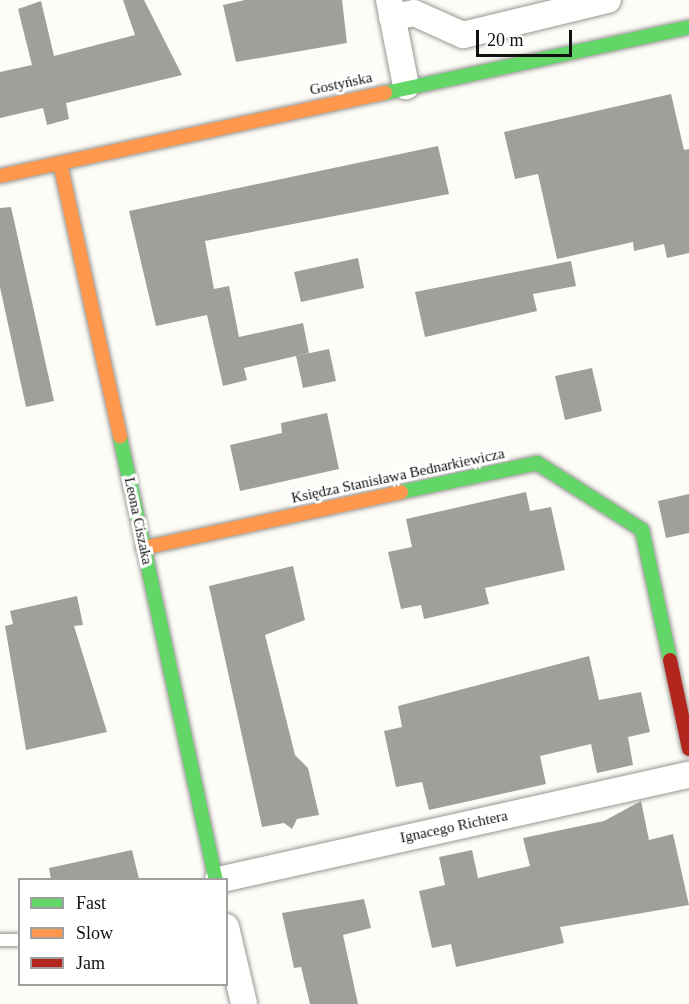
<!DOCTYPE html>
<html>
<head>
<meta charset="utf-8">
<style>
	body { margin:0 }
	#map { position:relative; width:689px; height:1004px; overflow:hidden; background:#fdfcf7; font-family:Georgia,serif }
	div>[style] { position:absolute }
	.building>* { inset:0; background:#a19f9c }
	.roads { filter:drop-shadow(0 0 2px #979795) drop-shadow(0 0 2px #979795) }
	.lane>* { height:12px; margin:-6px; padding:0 6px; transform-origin:6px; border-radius:6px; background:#fffffe }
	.street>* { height:26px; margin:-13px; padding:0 13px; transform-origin:13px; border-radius:13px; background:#fffffe }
	.fast>* { height:14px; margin:-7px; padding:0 7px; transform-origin:7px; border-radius:7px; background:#63d668 }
	.slow>* { height:14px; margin:-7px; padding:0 7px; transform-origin:7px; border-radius:7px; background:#ff974d }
	.jam>* { height:14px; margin:-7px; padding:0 7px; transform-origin:7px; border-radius:7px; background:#b3261e }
	span { translate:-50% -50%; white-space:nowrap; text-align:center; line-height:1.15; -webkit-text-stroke:6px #fff; paint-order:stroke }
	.street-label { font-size:15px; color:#111 }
	.legend { position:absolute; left:18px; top:878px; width:210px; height:108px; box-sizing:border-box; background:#fff; border:2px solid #a0a0a0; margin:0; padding:8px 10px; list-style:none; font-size:18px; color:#111 }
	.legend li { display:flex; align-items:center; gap:12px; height:30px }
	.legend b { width:30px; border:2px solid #a0a0a0 }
	.scale { position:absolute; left:476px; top:30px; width:96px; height:27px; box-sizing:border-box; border:3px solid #111; border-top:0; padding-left:8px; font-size:18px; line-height:21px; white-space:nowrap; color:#111; -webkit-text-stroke:4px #fff; paint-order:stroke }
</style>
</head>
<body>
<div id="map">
	<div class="building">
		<i style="clip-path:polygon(123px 0,144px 0,182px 75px,66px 103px,69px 119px,47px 125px,43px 108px,0 118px,0 72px,32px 65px,18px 9px,41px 1px,54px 56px,135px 35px)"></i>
		<i style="clip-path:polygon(245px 0,342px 0,347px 43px,236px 62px,223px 5px)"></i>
		<i style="clip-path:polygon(671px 94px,684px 150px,689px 149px,689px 253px,667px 258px,664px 244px,634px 251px,633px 242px,557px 259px,538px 174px,515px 179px,504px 132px)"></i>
		<i style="clip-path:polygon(438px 146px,449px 194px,205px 241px,214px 289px,229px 286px,239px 337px,303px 323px,309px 353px,244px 368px,247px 380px,223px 386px,207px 315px,156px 326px,129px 211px)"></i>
		<i style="clip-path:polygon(11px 207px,54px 401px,26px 407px,0 287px,0 208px)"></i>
		<i style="clip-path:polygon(358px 258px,364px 288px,301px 302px,294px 272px)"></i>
		<i style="clip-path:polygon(571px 261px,576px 286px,533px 294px,537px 311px,425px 337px,415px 292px)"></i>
		<i style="clip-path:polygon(329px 349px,336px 381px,303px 388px,296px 356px)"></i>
		<i style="clip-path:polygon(592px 368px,602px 411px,565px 420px,555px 376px)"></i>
		<i style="clip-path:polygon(327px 413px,339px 469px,240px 491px,230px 445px,282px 433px,281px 423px)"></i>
		<i style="clip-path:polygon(526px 492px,530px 511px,551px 507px,565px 570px,485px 588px,489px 604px,424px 619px,421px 605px,401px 609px,388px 552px,412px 547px,406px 519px)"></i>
		<i style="clip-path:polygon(689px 494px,689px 533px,666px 538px,658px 501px)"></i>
		<i style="clip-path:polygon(293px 566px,305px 620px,265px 635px,295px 755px,308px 768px,319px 815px,297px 819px,292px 829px,284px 823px,262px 827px,209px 586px)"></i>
		<i style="clip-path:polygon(77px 596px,83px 625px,74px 626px,107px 732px,26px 750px,5px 626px,13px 624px,10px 611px)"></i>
		<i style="clip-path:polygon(589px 656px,599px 700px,641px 692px,650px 732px,628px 737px,633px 765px,597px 773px,591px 744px,540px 756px,546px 784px,429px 810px,422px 782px,396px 787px,384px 731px,402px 727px,398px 706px)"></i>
		<i style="clip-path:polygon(641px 801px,649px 840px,673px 834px,689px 905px,560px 927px,564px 943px,456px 967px,451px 944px,432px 948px,419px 891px,445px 885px,439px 857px,472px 850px,478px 878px,530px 866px,523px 838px,604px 821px)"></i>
		<i style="clip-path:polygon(132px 850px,139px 879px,51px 879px,49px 868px)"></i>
		<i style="clip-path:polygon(364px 899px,371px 928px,343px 935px,358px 1004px,310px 1004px,301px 967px,294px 968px,282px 913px)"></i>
	</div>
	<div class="roads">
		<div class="lane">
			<i style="left:0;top:940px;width:20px"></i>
		</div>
		<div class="street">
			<i style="left:389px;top:0;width:88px;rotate:78.8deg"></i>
			<i style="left:392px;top:17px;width:22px;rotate:-10deg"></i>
			<i style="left:414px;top:13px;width:54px;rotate:24.2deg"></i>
			<i style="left:463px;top:35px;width:149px;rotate:-13.6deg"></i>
			<i style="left:218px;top:880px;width:483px;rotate:-12.6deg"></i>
			<i style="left:226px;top:927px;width:79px;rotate:76.8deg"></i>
		</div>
		<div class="fast">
			<i style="left:385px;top:93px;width:311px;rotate:-12.2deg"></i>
			<i style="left:120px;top:437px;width:453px;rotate:77.8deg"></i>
			<i style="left:401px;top:492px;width:139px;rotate:-12deg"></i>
			<i style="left:537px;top:463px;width:125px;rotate:32.5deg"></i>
			<i style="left:642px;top:530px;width:133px;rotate:77.8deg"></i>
		</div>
		<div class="slow">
			<i style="left:60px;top:163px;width:280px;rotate:77.6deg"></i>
			<i style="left:0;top:176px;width:394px;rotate:-12.2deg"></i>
			<i style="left:143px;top:548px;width:264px;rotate:-12.2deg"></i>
		</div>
		<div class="jam">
			<i style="left:670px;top:660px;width:91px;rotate:77.9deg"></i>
		</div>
	</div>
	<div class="street-label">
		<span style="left:341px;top:84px;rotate:-12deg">Gostyńska</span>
		<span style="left:398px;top:476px;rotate:-12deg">Księdza Stanisława Bednarkiewicza</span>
		<span style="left:138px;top:521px;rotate:78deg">Leona Ciszaka</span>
		<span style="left:454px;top:827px;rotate:-12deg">Ignacego Richtera</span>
	</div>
	<ul class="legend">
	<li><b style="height:8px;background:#63d668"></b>Fast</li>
	<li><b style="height:8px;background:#ff974d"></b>Slow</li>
	<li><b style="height:8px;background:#b3261e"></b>Jam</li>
	</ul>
	<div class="scale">20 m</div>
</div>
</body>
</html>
